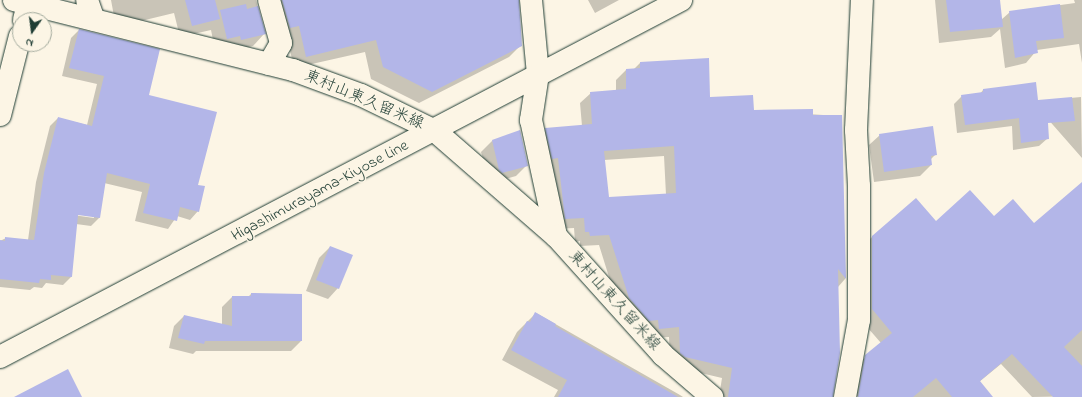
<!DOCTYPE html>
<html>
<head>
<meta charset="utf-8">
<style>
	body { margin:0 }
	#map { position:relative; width:1082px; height:397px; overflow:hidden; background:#fcf5e5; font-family:"Indie Flower","Klee One",sans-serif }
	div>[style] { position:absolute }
	.shadow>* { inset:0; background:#0003 }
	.building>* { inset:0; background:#b3b6e8 }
	.roads { filter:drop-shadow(0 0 1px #1f3d34) drop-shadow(0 0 1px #1f3d34) }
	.minor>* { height:22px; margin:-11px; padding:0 11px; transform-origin:11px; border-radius:11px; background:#fcf5e5 }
	.major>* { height:22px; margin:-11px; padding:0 11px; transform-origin:11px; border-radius:11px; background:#fcf5e5 }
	span { translate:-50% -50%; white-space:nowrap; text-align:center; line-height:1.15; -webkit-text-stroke:3px #fcf5e5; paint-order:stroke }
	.street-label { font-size:16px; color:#1f3d34 }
	.north { position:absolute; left:12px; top:12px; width:40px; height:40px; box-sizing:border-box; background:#fcf5e5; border:1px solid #a4ab9e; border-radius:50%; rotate:194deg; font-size:11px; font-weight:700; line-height:16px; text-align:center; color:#1f3d34 }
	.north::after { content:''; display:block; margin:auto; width:14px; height:18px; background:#1f3d34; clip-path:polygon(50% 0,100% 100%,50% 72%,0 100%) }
</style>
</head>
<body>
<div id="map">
	<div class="shadow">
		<i style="clip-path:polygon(111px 0,256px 0,264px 34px,253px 46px,230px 51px,215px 50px,211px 30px,180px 37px,174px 13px,116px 27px)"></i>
		<i style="clip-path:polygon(261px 0,518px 0,521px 45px,509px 57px,419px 103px,371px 79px,365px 52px,294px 68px,287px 37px)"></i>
		<i style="clip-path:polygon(577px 0,619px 0,595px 13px,588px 0)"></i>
		<i style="clip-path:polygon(935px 0,999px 0,1001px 20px,1010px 12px,1075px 3px,1074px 0,1082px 0,1082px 63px,1079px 44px,1037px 50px,1026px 63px,1005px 68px,1000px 29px,991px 37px,939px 43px)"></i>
		<i style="clip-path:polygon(evenodd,79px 30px,148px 95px,197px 186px,198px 211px,190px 220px,177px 216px,168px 229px,135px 221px,142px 192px,104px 183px,99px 218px,91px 226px,76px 224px,71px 277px,63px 285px,46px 283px,42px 288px,34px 287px,30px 290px,0 287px,0 241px,6px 238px,28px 240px,36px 182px,50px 126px,58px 118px,87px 125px,97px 84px,62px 76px,71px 38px,79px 30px,73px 213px,94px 216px,94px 218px,73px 215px,73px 213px)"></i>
		<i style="clip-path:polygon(evenodd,640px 63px,709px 98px,753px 111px,841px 116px,845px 279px,838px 287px,827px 397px,719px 397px,722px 378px,675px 367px,670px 363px,669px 337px,649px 338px,619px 309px,599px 245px,580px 246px,580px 241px,575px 242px,574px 228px,555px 229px,536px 139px,546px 129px,582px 126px,580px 103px,591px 93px,616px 91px,616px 80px,626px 70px,634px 69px,640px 63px,664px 156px,666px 195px,608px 198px,604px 160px,664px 156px)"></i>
		<i style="clip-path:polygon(983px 90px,1037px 101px,1081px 97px,1082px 158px,1046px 117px,1048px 138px,1039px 146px,1013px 150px,1012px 126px,957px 133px,954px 104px,962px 96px,980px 94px)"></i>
		<i style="clip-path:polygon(520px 131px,527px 165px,516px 176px,491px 183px,481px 152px,492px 141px)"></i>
		<i style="clip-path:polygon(880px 135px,936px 154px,930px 160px,931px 165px,920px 176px,874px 182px,869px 145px)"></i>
		<i style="clip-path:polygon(1082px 183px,1082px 396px,1032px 397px,1001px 364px,979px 382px,992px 397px,858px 397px,851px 388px,855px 367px,881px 343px,861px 320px,861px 248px,872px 237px,936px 222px,994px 217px,1034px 224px)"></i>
		<i style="clip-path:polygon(330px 247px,338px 288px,328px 299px,306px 291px,319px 258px)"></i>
		<i style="clip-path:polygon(251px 294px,301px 341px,291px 351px,196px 351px,193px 354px,169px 348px,174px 326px,184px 316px,222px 325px,222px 307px,232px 297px,248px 297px)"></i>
		<i style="clip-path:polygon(536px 313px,680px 395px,683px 397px,554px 397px,558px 390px,502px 360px,517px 332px)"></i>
	</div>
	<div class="building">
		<i style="clip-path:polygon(185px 0,215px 0,220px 19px,192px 26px)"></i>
		<i style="clip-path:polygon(282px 0,519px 0,522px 46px,432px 92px,383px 67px,376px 40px,306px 57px,299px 26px,290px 28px)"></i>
		<i style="clip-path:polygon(946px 0,1000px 0,1003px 27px,950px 32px)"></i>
		<i style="clip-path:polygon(246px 4px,247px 9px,258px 6px,266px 34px,241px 40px,240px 36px,227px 39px,220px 10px)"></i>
		<i style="clip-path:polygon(1060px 4px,1064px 38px,1036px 41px,1038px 53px,1015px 58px,1009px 11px)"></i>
		<i style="clip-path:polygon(79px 29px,160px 49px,149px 95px,217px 112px,198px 185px,205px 186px,199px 212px,180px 207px,177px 221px,143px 213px,150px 184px,107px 173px,100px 218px,78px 215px,72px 277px,51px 275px,51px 280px,40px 279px,39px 283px,0 279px,0 240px,5px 241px,5px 237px,34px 240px,44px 173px,58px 117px,92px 126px,104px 76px,69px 68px)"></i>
		<i style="clip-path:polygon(evenodd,709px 58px,710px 97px,753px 95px,754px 110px,813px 109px,813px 115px,842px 115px,846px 279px,838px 269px,840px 353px,833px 397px,728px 397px,732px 368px,685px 357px,680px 353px,679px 327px,659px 329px,658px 320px,649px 321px,629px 298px,609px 235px,590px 236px,589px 232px,585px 232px,584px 218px,565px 219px,558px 158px,552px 159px,545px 128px,592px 124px,590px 92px,626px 89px,626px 69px,640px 68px,640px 62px,709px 58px,674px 146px,676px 193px,609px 197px,604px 151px,674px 146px)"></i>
		<i style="clip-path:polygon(1036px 82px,1038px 100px,1072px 97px,1075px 121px,1048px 123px,1049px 139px,1021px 143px,1019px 118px,965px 125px,961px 95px,983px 92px,983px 89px)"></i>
		<i style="clip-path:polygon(933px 126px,937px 155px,931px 156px,932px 165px,884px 172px,879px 134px)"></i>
		<i style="clip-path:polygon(520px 130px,528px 166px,502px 173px,499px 170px,492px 140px)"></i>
		<i style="clip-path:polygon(1082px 182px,1082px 330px,1064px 347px,1082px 366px,1082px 397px,1053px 397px,1012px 354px,980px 381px,993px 397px,952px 397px,936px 378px,913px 397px,858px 397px,865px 355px,892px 333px,872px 309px,872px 236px,916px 198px,936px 221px,970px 190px,994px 216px,1013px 199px,1034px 223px)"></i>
		<i style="clip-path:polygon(330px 246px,353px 255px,339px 289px,316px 280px)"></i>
		<i style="clip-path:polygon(251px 293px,302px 294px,302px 341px,205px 341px,204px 344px,178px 338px,184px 315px,232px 326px,232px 296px,251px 296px)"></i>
		<i style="clip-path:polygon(535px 312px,556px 324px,555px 326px,678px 397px,558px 397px,567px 380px,511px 350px,527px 321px,530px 322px)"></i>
		<i style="clip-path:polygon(68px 369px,82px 397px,14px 397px)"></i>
	</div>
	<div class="roads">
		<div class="minor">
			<i style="left:87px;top:0;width:21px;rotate:71deg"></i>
			<i style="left:531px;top:0;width:74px;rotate:84.6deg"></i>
			<i style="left:538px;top:74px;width:47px;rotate:98.7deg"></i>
			<i style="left:531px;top:120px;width:119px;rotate:77.8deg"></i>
			<i style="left:24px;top:20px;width:16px;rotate:-76deg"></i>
			<i style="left:269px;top:64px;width:24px;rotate:-60deg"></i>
			<i style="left:281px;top:43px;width:45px;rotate:-105.6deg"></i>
			<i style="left:0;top:115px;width:81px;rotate:-75.8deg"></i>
			<i style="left:845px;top:397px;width:78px;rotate:-79.7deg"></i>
			<i style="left:859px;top:320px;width:134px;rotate:-90deg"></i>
			<i style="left:859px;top:186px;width:56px;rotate:-93.1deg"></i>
			<i style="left:856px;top:130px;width:130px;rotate:-87.4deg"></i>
		</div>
		<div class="major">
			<i style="left:14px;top:0;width:288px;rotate:14.1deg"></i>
			<i style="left:293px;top:70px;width:72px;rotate:20.2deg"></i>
			<i style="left:361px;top:95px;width:82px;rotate:25.9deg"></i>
			<i style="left:435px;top:131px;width:160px;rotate:41deg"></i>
			<i style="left:556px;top:236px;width:160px;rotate:48deg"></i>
			<i style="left:663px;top:355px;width:65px;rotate:40.6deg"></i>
			<i style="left:0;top:357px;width:769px;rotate:-27.66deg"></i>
		</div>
	</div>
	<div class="street-label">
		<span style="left:364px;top:100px;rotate:23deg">東村山東久留米線</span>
		<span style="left:320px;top:191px;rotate:-28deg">Higashimurayama-Kiyose Line</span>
		<span style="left:614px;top:301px;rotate:48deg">東村山東久留米線</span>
	</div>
	<div class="north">N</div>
</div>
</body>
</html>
